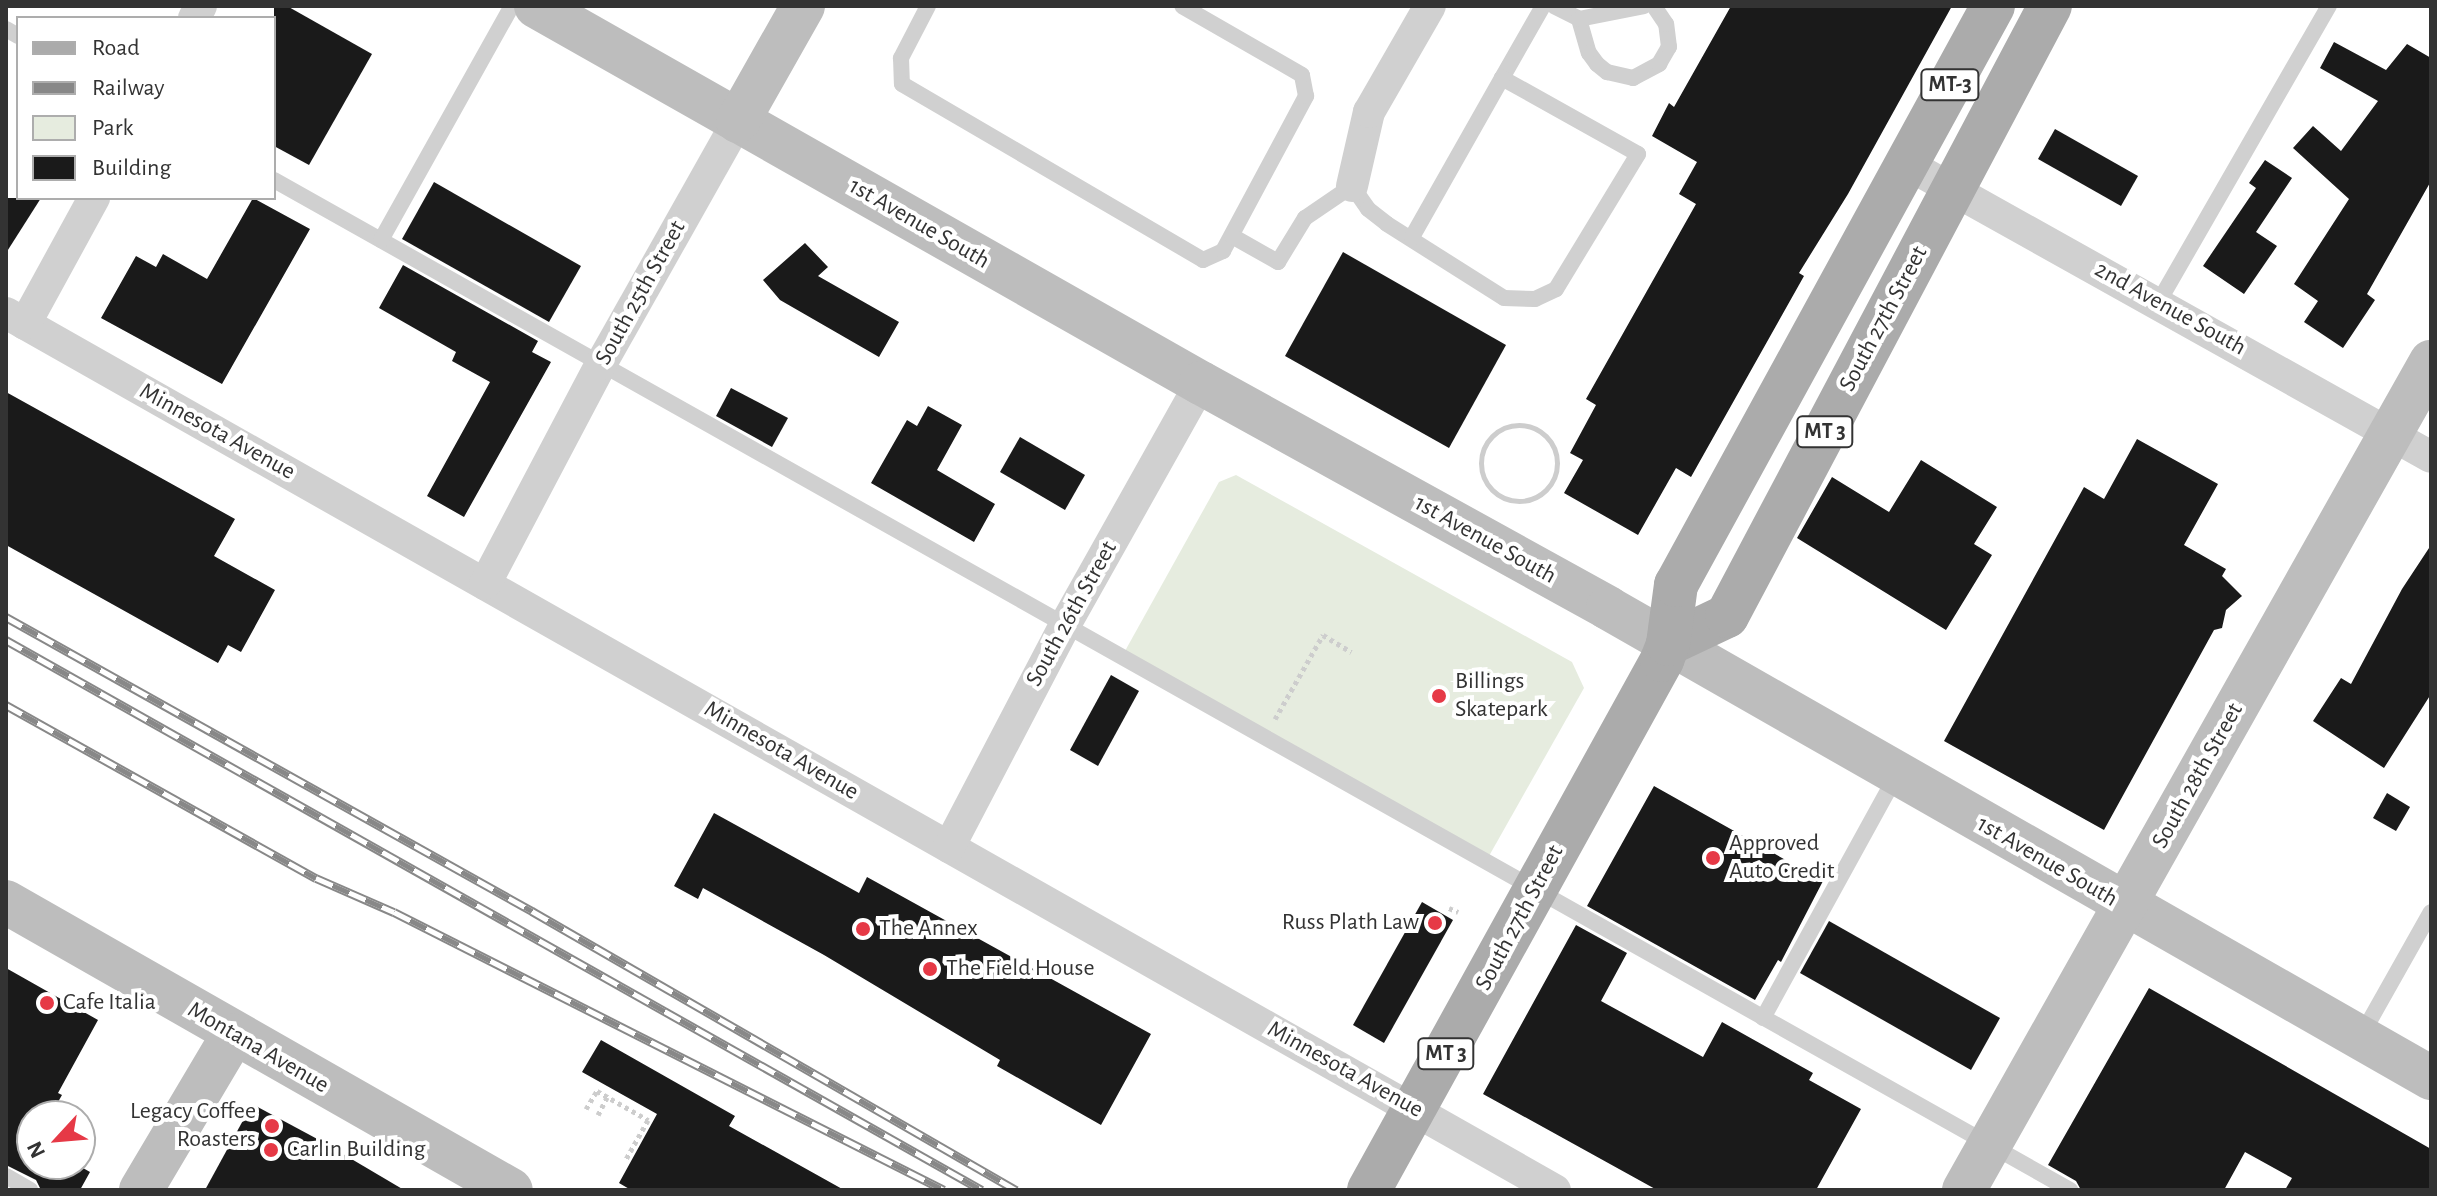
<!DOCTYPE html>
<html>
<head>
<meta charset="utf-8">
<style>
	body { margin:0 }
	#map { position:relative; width:2437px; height:1196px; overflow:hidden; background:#fff; font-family:"Alegreya Sans",sans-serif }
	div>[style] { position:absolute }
	.green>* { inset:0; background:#e6ecdf }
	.building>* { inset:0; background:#1a1a1a }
	.path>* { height:5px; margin-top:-2.5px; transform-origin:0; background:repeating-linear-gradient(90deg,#cdcdcd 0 4px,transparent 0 8px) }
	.path>.ring { margin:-2.5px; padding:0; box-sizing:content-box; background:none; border:5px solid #cdcdcd; border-radius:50% }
	.lane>* { height:16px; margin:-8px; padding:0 8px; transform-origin:8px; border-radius:8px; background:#d0d0d0 }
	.street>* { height:32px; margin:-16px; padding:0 16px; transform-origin:16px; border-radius:16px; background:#d0d0d0 }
	.secondary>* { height:44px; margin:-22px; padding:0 22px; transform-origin:22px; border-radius:22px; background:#bdbdbd }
	.primary>* { height:44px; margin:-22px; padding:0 22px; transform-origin:22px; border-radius:22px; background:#ababab }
	.rail>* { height:9px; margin-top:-4.5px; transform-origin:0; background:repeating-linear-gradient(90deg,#fff 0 18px,#888 0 36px); box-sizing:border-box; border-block:2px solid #888 }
	.dots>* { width:22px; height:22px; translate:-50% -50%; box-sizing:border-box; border:4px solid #fff; border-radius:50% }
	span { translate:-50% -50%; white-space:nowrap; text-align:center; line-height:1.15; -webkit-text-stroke:8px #fff; paint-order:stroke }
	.shield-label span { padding:2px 6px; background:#fff; border:2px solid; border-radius:6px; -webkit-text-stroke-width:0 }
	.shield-label { font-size:22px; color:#333; font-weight:700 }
	.street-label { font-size:24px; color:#333 }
	.poi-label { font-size:24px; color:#333 }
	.left { translate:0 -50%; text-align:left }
	.right { translate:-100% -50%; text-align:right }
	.frame { position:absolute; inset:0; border:8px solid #333; pointer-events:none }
	.legend { position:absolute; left:16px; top:16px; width:260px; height:184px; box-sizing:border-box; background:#fff; border:2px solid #adadad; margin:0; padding:10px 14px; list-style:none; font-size:24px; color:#333 }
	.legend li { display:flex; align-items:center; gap:16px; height:40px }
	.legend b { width:40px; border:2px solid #adadad }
	.north { position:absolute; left:16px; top:1100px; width:80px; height:80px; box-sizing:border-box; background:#fff; border:2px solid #adadad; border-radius:50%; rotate:244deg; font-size:22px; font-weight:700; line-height:32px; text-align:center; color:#333 }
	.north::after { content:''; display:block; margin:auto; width:28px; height:36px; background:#e63946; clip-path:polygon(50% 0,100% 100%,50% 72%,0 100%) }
</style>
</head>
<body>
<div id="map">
	<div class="green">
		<i style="clip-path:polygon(1236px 475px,1572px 662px,1584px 688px,1489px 856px,1125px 651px,1219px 482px)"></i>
	</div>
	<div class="building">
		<i style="clip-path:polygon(274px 6px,287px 6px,372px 54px,309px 165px,274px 146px)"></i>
		<i style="clip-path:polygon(1731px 6px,1952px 6px,1848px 194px,1799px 273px,1804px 276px,1691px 477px,1676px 468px,1638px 535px,1564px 493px,1583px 460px,1570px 453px,1596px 405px,1586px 399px,1696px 204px,1679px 194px,1697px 162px,1652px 136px,1669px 103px,1674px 107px)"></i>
		<i style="clip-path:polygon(2334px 42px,2386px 70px,2407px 44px,2431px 58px,2431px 181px,2367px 294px,2375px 300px,2343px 348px,2304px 322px,2318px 301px,2294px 284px,2349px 199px,2293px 148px,2313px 126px,2341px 151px,2378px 101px,2320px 68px)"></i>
		<i style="clip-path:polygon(2055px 129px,2138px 176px,2121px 206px,2038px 159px)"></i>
		<i style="clip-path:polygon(2265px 160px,2292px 178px,2256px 232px,2277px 246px,2244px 294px,2203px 266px,2256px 188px,2249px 183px)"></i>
		<i style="clip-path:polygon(434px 182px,581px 266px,549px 322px,402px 239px)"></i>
		<i style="clip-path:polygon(6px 198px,41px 198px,6px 253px)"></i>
		<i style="clip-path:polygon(253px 198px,310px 229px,222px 384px,101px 318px,136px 256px,156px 267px,163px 254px,207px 279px)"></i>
		<i style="clip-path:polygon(805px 243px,828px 267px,818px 276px,899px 322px,879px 357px,780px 300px,763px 280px)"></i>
		<i style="clip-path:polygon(1343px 252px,1506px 345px,1449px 448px,1285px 356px)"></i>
		<i style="clip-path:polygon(403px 265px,538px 341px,532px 352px,551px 362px,464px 517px,427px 496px,490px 382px,452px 361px,456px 352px,379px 308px)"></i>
		<i style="clip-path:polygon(731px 388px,788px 418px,772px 447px,716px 416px)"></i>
		<i style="clip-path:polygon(6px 392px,235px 519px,214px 556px,275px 590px,241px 652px,228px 645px,218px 663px,6px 545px)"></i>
		<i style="clip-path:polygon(928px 406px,962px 425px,937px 470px,995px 504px,974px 542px,871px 483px,907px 420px,917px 426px)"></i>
		<i style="clip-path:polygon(1020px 437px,1085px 475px,1065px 510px,1000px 472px)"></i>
		<i style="clip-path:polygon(2137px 439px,2218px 484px,2184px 545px,2226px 569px,2222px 576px,2242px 596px,2226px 610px,2222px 628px,2214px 630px,2104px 830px,1944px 741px,2084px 487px,2104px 499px)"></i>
		<i style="clip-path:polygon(1921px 460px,1997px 507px,1974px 544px,1992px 555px,1946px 630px,1797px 538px,1832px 477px,1889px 512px)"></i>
		<i style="clip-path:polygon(2431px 545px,2431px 694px,2384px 768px,2313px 721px,2341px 678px,2351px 684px,2402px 589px)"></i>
		<i style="clip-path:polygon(1111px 675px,1139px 691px,1098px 766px,1070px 750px)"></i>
		<i style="clip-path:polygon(1654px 786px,1823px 881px,1781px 962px,1778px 960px,1755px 1000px,1587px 906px)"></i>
		<i style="clip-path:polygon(2387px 793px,2410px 807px,2396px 831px,2373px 818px)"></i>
		<i style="clip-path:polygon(714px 813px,859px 893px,867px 877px,1151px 1034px,1101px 1125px,997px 1066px,1000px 1060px,824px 955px,703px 888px,698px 899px,674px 886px)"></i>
		<i style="clip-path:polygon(1422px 902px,1453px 920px,1384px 1043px,1353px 1025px)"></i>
		<i style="clip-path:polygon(1829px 921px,2000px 1018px,1971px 1070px,1800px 973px)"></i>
		<i style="clip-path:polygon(1576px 925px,1627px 953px,1601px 1001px,1703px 1057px,1722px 1022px,1813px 1073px,1809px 1080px,1861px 1109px,1816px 1190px,1657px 1190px,1483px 1094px)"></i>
		<i style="clip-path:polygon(6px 968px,98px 1020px,58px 1093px,62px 1095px,50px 1116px,32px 1116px,32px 1164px,76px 1164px,90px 1172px,80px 1190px,41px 1190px,36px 1180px,6px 1165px)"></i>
		<i style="clip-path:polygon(2149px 988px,2431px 1149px,2431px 1190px,2285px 1190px,2292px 1178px,2245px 1152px,2224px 1190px,2081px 1190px,2076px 1181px,2048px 1165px)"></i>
		<i style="clip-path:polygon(601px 1040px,735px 1116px,729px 1126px,844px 1190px,631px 1190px,619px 1183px,657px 1114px,582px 1072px)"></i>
		<i style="clip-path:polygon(252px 1104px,321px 1141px,404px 1190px,205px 1190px)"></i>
	</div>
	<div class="path">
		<i class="ring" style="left:1481px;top:425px;width:71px;height:71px"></i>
		<i style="left:1275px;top:719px;width:97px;rotate:-60.3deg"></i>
		<i style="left:1323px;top:635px;width:33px;rotate:31deg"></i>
		<i style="left:1449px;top:908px;width:10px;rotate:24deg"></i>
		<i style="left:586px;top:1109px;width:21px;rotate:-59deg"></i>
		<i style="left:597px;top:1091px;width:59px;rotate:29.6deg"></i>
		<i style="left:648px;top:1120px;width:47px;rotate:119.3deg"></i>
		<i style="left:598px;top:1115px;width:20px;rotate:-63deg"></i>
	</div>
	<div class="lane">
		<i style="left:928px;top:6px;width:59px;rotate:117.4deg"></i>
		<i style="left:901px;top:58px;width:26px;rotate:88deg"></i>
		<i style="left:902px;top:84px;width:349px;rotate:30.3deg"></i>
		<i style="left:1203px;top:260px;width:22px;rotate:-24deg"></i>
		<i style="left:1223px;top:251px;width:176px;rotate:-61.8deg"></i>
		<i style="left:1306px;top:96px;width:21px;rotate:-101deg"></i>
		<i style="left:1302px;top:75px;width:138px;rotate:-150.1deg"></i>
		<i style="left:1554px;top:6px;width:28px;rotate:27deg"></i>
		<i style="left:1579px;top:19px;width:35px;rotate:74deg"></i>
		<i style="left:1589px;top:53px;width:14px;rotate:54deg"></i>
		<i style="left:1597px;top:64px;width:13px;rotate:39deg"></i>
		<i style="left:1607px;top:72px;width:27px;rotate:13deg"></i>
		<i style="left:1633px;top:78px;width:30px;rotate:-28deg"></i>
		<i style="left:1659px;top:64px;width:20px;rotate:-60deg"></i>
		<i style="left:1669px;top:47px;width:23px;rotate:-97deg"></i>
		<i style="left:1666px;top:24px;width:22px;rotate:-124deg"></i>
		<i style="left:1579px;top:19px;width:66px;rotate:-11.3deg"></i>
		<i style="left:6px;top:29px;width:14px;rotate:30deg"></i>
		<i style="left:1502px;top:78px;width:83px;rotate:-60.3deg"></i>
		<i style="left:274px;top:180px;width:2061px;rotate:29.35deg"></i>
		<i style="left:1232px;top:236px;width:53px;rotate:29.5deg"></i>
		<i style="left:1278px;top:262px;width:52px;rotate:-58.5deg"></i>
		<i style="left:1305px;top:218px;width:57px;rotate:-34.2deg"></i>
		<i style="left:1352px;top:186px;width:28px;rotate:55deg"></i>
		<i style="left:1368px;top:209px;width:24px;rotate:38deg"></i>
		<i style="left:1387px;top:224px;width:138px;rotate:32.3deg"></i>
		<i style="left:1504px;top:298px;width:31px;rotate:2deg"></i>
		<i style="left:1535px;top:299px;width:23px;rotate:-25deg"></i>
		<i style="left:1556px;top:289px;width:158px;rotate:-58.7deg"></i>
		<i style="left:1638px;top:154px;width:156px;rotate:-150.8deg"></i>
		<i style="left:1502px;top:78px;width:183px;rotate:119.5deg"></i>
		<i style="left:381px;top:240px;width:268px;rotate:-60.8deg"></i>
		<i style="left:2158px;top:303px;width:343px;rotate:-60.1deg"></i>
		<i style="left:1763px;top:1018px;width:278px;rotate:-61.2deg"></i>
		<i style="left:2361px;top:1036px;width:142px;rotate:-60.6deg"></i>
		<i style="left:6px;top:1176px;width:28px;rotate:30deg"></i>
	</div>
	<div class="street">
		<i style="left:194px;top:18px;width:14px;rotate:-60deg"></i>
		<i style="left:1907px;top:164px;width:600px;rotate:29.21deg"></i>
		<i style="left:1352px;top:186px;width:76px;rotate:-77.1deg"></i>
		<i style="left:1369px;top:112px;width:122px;rotate:-60.1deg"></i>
		<i style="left:6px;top:313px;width:1780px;rotate:29.52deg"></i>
		<i style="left:25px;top:324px;width:144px;rotate:-61.3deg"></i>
		<i style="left:485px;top:584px;width:249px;rotate:-62.2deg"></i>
		<i style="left:601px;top:364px;width:279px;rotate:-60.6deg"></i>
		<i style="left:949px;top:847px;width:250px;rotate:-62.4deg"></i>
		<i style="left:1065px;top:625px;width:278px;rotate:-60.7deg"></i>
	</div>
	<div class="secondary">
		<i style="left:536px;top:6px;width:764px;rotate:29.55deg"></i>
		<i style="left:1201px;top:383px;width:465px;rotate:28.9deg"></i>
		<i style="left:1608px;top:608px;width:948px;rotate:29.73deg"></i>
		<i style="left:738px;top:121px;width:132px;rotate:-60.5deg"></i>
		<i style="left:6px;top:902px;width:581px;rotate:29.7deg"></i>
		<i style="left:141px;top:1190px;width:180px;rotate:-59.3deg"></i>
		<i style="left:1964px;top:1190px;width:951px;rotate:-60.58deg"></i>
	</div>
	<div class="primary">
		<i style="left:1668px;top:644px;width:65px;rotate:-25.4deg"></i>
		<i style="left:1727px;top:616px;width:690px;rotate:-62.1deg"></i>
		<i style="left:1369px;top:1190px;width:606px;rotate:-61.06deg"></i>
		<i style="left:1662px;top:660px;width:17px;rotate:-69deg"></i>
		<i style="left:1668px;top:644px;width:60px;rotate:-82.3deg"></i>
		<i style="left:1676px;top:585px;width:660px;rotate:-61.3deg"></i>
	</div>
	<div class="rail">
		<i style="left:6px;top:617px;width:603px;rotate:29.2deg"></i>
		<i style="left:532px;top:911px;width:559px;rotate:29.96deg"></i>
		<i style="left:6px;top:640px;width:1120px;rotate:29.4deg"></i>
		<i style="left:6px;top:705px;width:355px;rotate:29.2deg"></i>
		<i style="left:316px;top:878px;width:85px;rotate:23.6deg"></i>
		<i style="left:394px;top:912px;width:616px;rotate:26.81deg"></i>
	</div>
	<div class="dots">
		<i style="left:1439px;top:696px;background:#e63946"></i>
		<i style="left:1713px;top:858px;background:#e63946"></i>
		<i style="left:1435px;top:923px;background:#e63946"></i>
		<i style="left:863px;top:929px;background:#e63946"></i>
		<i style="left:930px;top:969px;background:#e63946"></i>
		<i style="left:47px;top:1003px;background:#e63946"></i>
		<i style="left:272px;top:1126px;background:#e63946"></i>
		<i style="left:271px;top:1150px;background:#e63946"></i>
	</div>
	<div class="shield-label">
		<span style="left:1950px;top:85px">MT-3</span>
		<span style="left:1825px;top:432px">MT 3</span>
		<span style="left:1446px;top:1054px">MT 3</span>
	</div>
	<div class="street-label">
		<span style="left:919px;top:224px;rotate:30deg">1st Avenue South</span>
		<span style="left:641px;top:293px;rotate:-61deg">South 25th Street</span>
		<span style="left:2170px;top:309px;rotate:29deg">2nd Avenue South</span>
		<span style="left:1884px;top:319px;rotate:-62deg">South 27th Street</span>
		<span style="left:217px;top:432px;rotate:29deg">Minnesota Avenue</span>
		<span style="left:1485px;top:540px;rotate:29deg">1st Avenue South</span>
		<span style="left:1072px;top:614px;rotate:-61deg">South 26th Street</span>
		<span style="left:781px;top:751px;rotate:30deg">Minnesota Avenue</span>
		<span style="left:2198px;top:776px;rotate:-61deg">South 28th Street</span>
		<span style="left:2047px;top:862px;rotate:30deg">1st Avenue South</span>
		<span style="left:1520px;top:918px;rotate:-62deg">South 27th Street</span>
		<span style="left:258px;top:1048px;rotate:30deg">Montana Avenue</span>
		<span style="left:1345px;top:1070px;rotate:29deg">Minnesota Avenue</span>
	</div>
	<div class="poi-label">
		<span class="left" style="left:1455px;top:696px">Billings<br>Skatepark</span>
		<span class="left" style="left:1729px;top:858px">Approved<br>Auto Credit</span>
		<span class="right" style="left:1419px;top:923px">Russ Plath Law</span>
		<span class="left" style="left:879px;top:929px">The Annex</span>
		<span class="left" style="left:946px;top:969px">The Field House</span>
		<span class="left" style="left:63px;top:1003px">Cafe Italia</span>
		<span class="right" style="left:256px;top:1126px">Legacy Coffee<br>Roasters</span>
		<span class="left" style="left:287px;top:1150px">Carlin Building</span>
	</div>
	<div class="frame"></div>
	<ul class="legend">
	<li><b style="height:10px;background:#ababab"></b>Road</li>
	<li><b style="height:10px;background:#888"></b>Railway</li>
	<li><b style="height:22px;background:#e6ecdf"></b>Park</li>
	<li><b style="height:22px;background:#1a1a1a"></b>Building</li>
	</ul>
	<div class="north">N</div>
</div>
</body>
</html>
